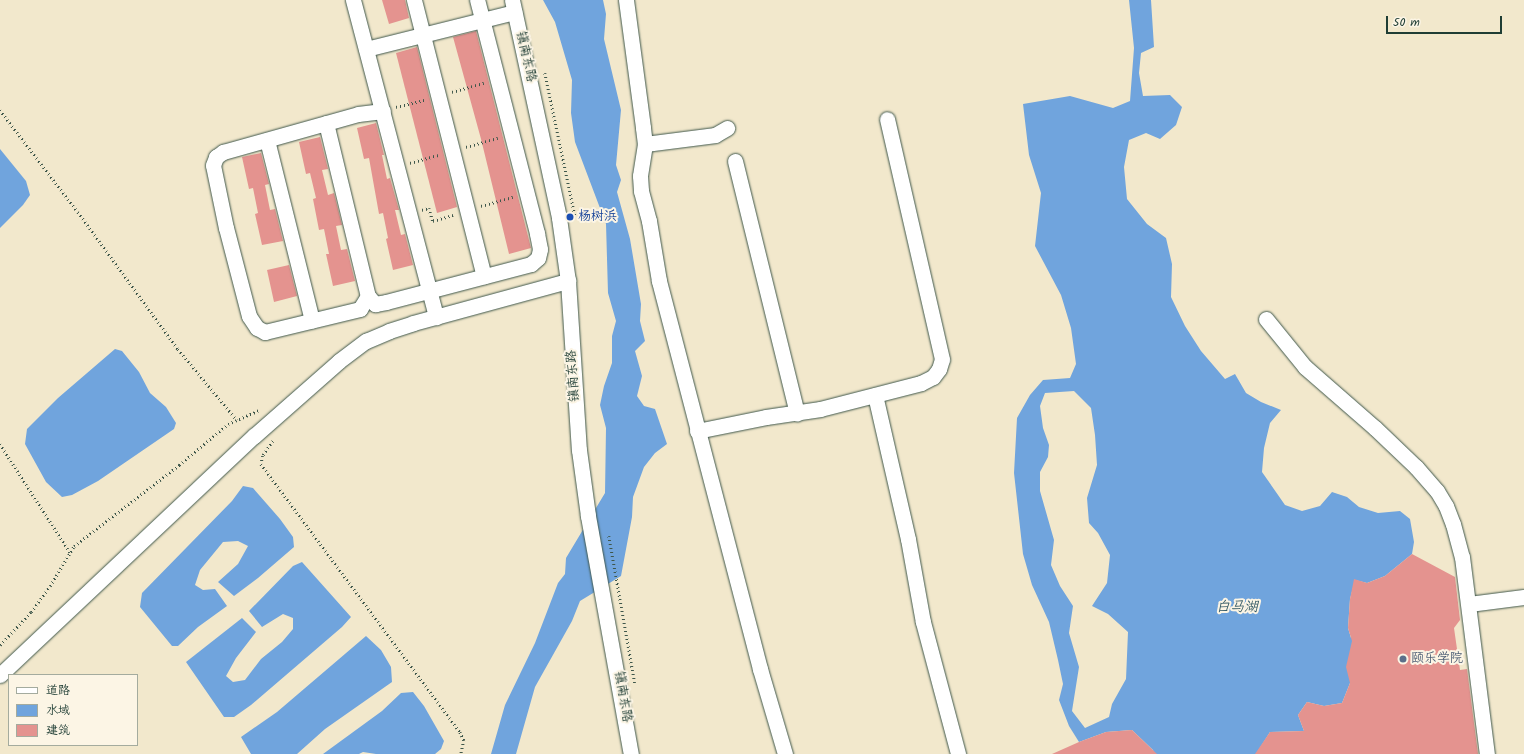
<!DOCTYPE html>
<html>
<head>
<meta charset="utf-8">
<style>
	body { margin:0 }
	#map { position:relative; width:1524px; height:754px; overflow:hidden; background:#f2e8cc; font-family:Kalam,"LXGW WenKai TC",sans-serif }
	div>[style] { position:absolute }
	.water>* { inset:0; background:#70a4dd }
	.building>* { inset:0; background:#e4938f }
	.path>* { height:2.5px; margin-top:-1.25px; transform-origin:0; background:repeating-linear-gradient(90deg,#3f574b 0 1px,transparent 0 4px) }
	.roads { filter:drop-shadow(0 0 1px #3f574b) drop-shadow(0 0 1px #3f574b) }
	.minor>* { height:15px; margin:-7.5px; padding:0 7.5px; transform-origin:7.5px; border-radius:7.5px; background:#fff }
	.dots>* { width:11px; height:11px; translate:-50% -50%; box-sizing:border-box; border:2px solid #fcf5e5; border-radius:50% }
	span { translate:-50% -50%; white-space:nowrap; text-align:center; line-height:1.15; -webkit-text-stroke:4px #fcf5e5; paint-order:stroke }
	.street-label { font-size:13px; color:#1f3d34 }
	.transit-label { font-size:13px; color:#164399 }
	.left { translate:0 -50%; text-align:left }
	.service-label { font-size:13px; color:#4e5e75 }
	.water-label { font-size:14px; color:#375c67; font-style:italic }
	.legend { position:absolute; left:8px; top:674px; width:130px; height:72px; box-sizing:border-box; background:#fcf5e5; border:1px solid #a4ab9e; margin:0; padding:5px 7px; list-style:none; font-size:12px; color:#1f3d34 }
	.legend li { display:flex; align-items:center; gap:8px; height:20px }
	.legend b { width:20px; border:1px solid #a4ab9e }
	.scale { position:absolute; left:1386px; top:16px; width:116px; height:18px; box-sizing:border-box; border:2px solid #1f3d34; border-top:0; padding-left:5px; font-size:12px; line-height:14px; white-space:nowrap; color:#1f3d34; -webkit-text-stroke:3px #fcf5e5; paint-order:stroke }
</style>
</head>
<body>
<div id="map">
	<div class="water">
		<i style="clip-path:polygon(543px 0,603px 0,606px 14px,604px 39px,621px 110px,616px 165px,621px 180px,617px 192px,630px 239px,641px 304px,640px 321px,645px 341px,635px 351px,642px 376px,637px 396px,644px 406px,655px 409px,667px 444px,655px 453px,644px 467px,633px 497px,632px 517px,621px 576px,580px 601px,572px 621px,535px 687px,516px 754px,491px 754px,505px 705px,535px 643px,558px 583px,565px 574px,566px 558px,605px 493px,606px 428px,600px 405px,604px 386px,612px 363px,612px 336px,616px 321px,608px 293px,606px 224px,575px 142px,571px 113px,572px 80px,555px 22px)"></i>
		<i style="clip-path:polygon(evenodd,1129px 0,1151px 0,1154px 47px,1141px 53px,1139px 73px,1143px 96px,1170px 95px,1182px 107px,1176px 125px,1160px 139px,1146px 133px,1129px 140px,1124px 167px,1127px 199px,1147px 224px,1166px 238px,1172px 264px,1171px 297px,1185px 326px,1201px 351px,1225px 379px,1235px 374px,1246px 393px,1261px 402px,1281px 410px,1270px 423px,1264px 448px,1262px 472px,1285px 505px,1302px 511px,1320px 506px,1332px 492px,1347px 497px,1359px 507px,1378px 513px,1400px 511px,1410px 519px,1414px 542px,1412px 554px,1385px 576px,1367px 583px,1355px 580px,1350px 599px,1348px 628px,1351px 638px,1361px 637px,1350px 683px,1342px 703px,1324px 706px,1307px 702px,1298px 715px,1304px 731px,1270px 732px,1256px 754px,1154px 754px,1153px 750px,1132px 730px,1106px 732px,1079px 742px,1069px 726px,1059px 700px,1063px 684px,1058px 660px,1049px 622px,1032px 585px,1023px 554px,1014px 473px,1017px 418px,1030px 395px,1043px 380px,1070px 378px,1076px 364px,1071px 328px,1061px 295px,1035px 246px,1041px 193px,1029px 155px,1023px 104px,1070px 96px,1113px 108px,1130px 101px,1134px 48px,1129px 0,1074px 391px,1091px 408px,1095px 435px,1097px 465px,1087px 498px,1089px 523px,1098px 533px,1110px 555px,1107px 583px,1092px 606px,1108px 614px,1128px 632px,1126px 679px,1112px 704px,1109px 717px,1085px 728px,1072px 711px,1079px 667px,1069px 633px,1073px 606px,1060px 586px,1051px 565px,1054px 540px,1040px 491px,1040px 472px,1048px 457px,1049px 445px,1043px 428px,1040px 406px,1045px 393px,1074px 391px)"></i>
		<i style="clip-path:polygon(0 149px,26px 181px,30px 195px,23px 205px,0 228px)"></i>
		<i style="clip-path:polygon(115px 349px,122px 351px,139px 372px,150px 393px,166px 407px,176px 423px,174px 429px,98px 481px,72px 495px,62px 497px,46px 482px,25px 444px,27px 429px,58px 398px)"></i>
		<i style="clip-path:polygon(243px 486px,253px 488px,280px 519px,293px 537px,294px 547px,258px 578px,234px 596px,218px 582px,238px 564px,248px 546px,238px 541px,223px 542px,200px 570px,195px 585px,203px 590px,215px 589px,227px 606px,198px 627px,178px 646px,172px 646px,140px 607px,142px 593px,232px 501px)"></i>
		<i style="clip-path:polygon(302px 562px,351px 617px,342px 627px,251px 705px,234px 717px,224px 717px,186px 662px,242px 618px,256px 632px,236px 658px,226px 676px,233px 682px,245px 680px,261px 659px,282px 642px,293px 629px,293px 618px,283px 614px,262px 627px,249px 611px,293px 566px)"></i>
		<i style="clip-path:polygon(366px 636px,381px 650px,391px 667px,392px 682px,325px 729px,297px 754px,251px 754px,241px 737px,277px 712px)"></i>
		<i style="clip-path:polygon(413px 692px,424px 706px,444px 741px,441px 749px,435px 754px,376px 754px,363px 752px,359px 754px,323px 754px,382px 711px,401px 693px)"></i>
	</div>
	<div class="building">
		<i style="clip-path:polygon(382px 0,405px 0,409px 18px,389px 24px)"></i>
		<i style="clip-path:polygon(476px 31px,531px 248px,509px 254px,481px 139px,453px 37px)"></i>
		<i style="clip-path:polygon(417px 47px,457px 207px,437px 213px,396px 53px)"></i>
		<i style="clip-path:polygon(376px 123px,384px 155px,382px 155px,387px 179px,390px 178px,399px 210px,395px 210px,401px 235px,405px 234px,413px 265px,393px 270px,386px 239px,388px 238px,383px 213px,379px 214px,369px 158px,364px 159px,357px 128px)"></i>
		<i style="clip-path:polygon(320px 137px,328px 169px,322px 170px,328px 195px,334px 193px,342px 225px,336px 226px,341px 250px,347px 249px,355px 281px,333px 286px,326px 254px,329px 254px,324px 229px,319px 230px,313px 199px,316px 198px,310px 173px,306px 174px,299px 142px)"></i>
		<i style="clip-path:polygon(261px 153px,269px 184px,265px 185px,270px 210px,275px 209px,283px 241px,262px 245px,255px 214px,258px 213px,253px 188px,249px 189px,242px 157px)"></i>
		<i style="clip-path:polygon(289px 265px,297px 296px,274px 302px,267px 270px)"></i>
		<i style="clip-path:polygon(1412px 554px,1455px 577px,1460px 620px,1454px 628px,1460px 670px,1467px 669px,1478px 754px,1255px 754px,1270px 732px,1304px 731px,1298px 715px,1307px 702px,1324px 706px,1342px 703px,1350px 683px,1346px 667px,1352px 641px,1348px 628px,1350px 599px,1354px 579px,1367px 583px,1385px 576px)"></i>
		<i style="clip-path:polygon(1132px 730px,1157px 754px,1052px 754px,1079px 742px,1106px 732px)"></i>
	</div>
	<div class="path">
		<i style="left:545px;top:73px;width:145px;rotate:78.1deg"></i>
		<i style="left:452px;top:92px;width:33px;rotate:-16deg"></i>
		<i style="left:396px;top:107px;width:29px;rotate:-14deg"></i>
		<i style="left:0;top:110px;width:128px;rotate:52.6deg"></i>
		<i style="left:78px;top:212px;width:170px;rotate:53.9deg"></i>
		<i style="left:178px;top:349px;width:92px;rotate:50.3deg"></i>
		<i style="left:466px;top:147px;width:33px;rotate:-16deg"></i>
		<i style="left:410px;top:163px;width:29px;rotate:-16deg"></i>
		<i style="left:481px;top:206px;width:33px;rotate:-16deg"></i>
		<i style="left:422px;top:210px;width:7px;rotate:-16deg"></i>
		<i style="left:429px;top:208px;width:14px;rotate:73deg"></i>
		<i style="left:433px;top:221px;width:21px;rotate:-17deg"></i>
		<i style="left:273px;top:441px;width:18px;rotate:124deg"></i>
		<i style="left:263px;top:456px;width:8px;rotate:104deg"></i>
		<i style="left:261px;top:464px;width:334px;rotate:53.4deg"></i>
		<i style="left:460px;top:732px;width:9px;rotate:63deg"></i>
		<i style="left:464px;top:740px;width:14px;rotate:102deg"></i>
		<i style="left:0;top:444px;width:129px;rotate:57.1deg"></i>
		<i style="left:609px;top:536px;width:149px;rotate:80deg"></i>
		<i style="left:0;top:645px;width:45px;rotate:-46.8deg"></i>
		<i style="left:31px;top:612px;width:32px;rotate:-54deg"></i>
		<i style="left:50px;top:586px;width:47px;rotate:-59deg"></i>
		<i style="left:74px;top:546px;width:133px;rotate:-37.6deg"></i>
		<i style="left:179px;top:465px;width:64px;rotate:-39.9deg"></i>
		<i style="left:228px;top:424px;width:35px;rotate:-24deg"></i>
	</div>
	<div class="roads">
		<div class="minor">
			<i style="left:353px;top:0;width:328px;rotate:75.3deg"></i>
			<i style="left:414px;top:0;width:285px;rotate:75.8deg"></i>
			<i style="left:512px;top:0;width:223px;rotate:77.8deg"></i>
			<i style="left:559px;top:218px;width:64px;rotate:81.9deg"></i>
			<i style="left:568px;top:281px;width:169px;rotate:86.3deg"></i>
			<i style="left:579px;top:450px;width:67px;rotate:82.2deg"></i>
			<i style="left:588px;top:516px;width:242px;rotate:79.8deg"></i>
			<i style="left:626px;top:0;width:129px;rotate:82.4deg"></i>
			<i style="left:643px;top:128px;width:16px;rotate:83deg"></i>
			<i style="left:645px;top:144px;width:32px;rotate:99deg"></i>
			<i style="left:640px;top:176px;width:15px;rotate:86deg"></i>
			<i style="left:641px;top:191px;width:31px;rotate:75deg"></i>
			<i style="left:649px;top:221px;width:61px;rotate:80.5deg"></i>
			<i style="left:659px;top:281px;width:401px;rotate:75.4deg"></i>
			<i style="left:760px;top:669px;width:89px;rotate:73.6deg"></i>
			<i style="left:366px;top:49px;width:153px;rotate:-14deg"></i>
			<i style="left:326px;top:123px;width:178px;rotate:76.4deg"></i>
			<i style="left:368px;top:296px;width:11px;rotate:49deg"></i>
			<i style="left:375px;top:304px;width:11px;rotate:-10deg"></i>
			<i style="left:386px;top:302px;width:150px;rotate:-14.7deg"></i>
			<i style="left:531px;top:264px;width:9px;rotate:-41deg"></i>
			<i style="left:538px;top:258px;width:9px;rotate:-77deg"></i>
			<i style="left:540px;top:249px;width:16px;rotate:-101deg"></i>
			<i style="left:537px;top:233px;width:241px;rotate:-104.4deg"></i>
			<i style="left:267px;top:140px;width:186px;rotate:76deg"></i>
			<i style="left:645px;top:144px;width:71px;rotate:-7.3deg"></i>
			<i style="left:715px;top:135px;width:14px;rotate:-30deg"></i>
			<i style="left:735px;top:161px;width:260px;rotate:76.2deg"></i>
			<i style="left:368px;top:296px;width:15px;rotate:122deg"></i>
			<i style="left:360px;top:309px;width:98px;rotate:166.4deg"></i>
			<i style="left:265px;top:332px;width:9px;rotate:-153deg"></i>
			<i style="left:257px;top:328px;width:14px;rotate:-124deg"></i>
			<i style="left:249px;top:316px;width:91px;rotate:-104.6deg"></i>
			<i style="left:226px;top:228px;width:64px;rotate:-101.7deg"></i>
			<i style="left:213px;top:165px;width:9px;rotate:-69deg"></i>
			<i style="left:216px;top:157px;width:9px;rotate:-36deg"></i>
			<i style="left:223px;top:152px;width:140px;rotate:-15.7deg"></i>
			<i style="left:358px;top:114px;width:25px;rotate:-7deg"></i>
			<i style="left:1266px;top:319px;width:62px;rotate:50.9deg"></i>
			<i style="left:1305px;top:367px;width:93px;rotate:41.1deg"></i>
			<i style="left:1375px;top:428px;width:57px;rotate:43.6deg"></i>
			<i style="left:1416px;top:467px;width:32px;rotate:49deg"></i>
			<i style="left:1437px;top:491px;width:17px;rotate:59deg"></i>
			<i style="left:1446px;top:506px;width:19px;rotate:69deg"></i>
			<i style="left:1453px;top:524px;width:34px;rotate:75deg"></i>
			<i style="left:1462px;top:557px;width:199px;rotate:82.8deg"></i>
			<i style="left:875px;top:395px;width:148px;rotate:77.1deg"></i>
			<i style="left:908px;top:539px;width:84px;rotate:79.8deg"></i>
			<i style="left:923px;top:622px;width:137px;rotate:75.1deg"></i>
			<i style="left:697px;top:431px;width:70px;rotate:-11.5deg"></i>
			<i style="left:766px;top:417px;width:55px;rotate:-8.4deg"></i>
			<i style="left:820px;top:409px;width:104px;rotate:-14.4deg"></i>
			<i style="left:921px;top:383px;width:13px;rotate:-27deg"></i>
			<i style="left:933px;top:377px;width:10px;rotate:-53deg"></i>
			<i style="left:939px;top:369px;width:10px;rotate:-73deg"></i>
			<i style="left:942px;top:359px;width:246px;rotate:-102.9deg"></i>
			<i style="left:1469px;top:604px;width:55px;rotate:-7.3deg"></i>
			<i style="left:0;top:675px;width:349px;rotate:-43.3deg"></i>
			<i style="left:254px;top:436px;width:113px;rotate:-41.4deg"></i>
			<i style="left:339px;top:361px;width:34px;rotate:-37deg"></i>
			<i style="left:366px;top:341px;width:25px;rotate:-23deg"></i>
			<i style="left:389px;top:331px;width:25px;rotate:-18deg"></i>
			<i style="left:413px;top:323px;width:161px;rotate:-15.2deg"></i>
		</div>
	</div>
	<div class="dots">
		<i style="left:570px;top:217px;background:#1a4fb4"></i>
		<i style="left:1403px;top:659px;background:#5c6f8a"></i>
	</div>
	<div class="street-label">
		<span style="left:525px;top:57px;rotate:77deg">镇南东路</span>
		<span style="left:574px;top:376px;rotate:-94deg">镇南东路</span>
		<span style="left:622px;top:697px;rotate:80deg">镇南东路</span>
	</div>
	<div class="transit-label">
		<span class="left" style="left:578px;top:217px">杨树浜</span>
	</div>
	<div class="service-label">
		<span class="left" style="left:1411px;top:659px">颐乐学院</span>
	</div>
	<div class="water-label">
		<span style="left:1237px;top:607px">白马湖</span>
	</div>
	<ul class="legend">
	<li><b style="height:5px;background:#fff"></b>道路</li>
	<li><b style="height:11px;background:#70a4dd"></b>水域</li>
	<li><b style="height:11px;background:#e4938f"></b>建筑</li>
	</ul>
	<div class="scale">50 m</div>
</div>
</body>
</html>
